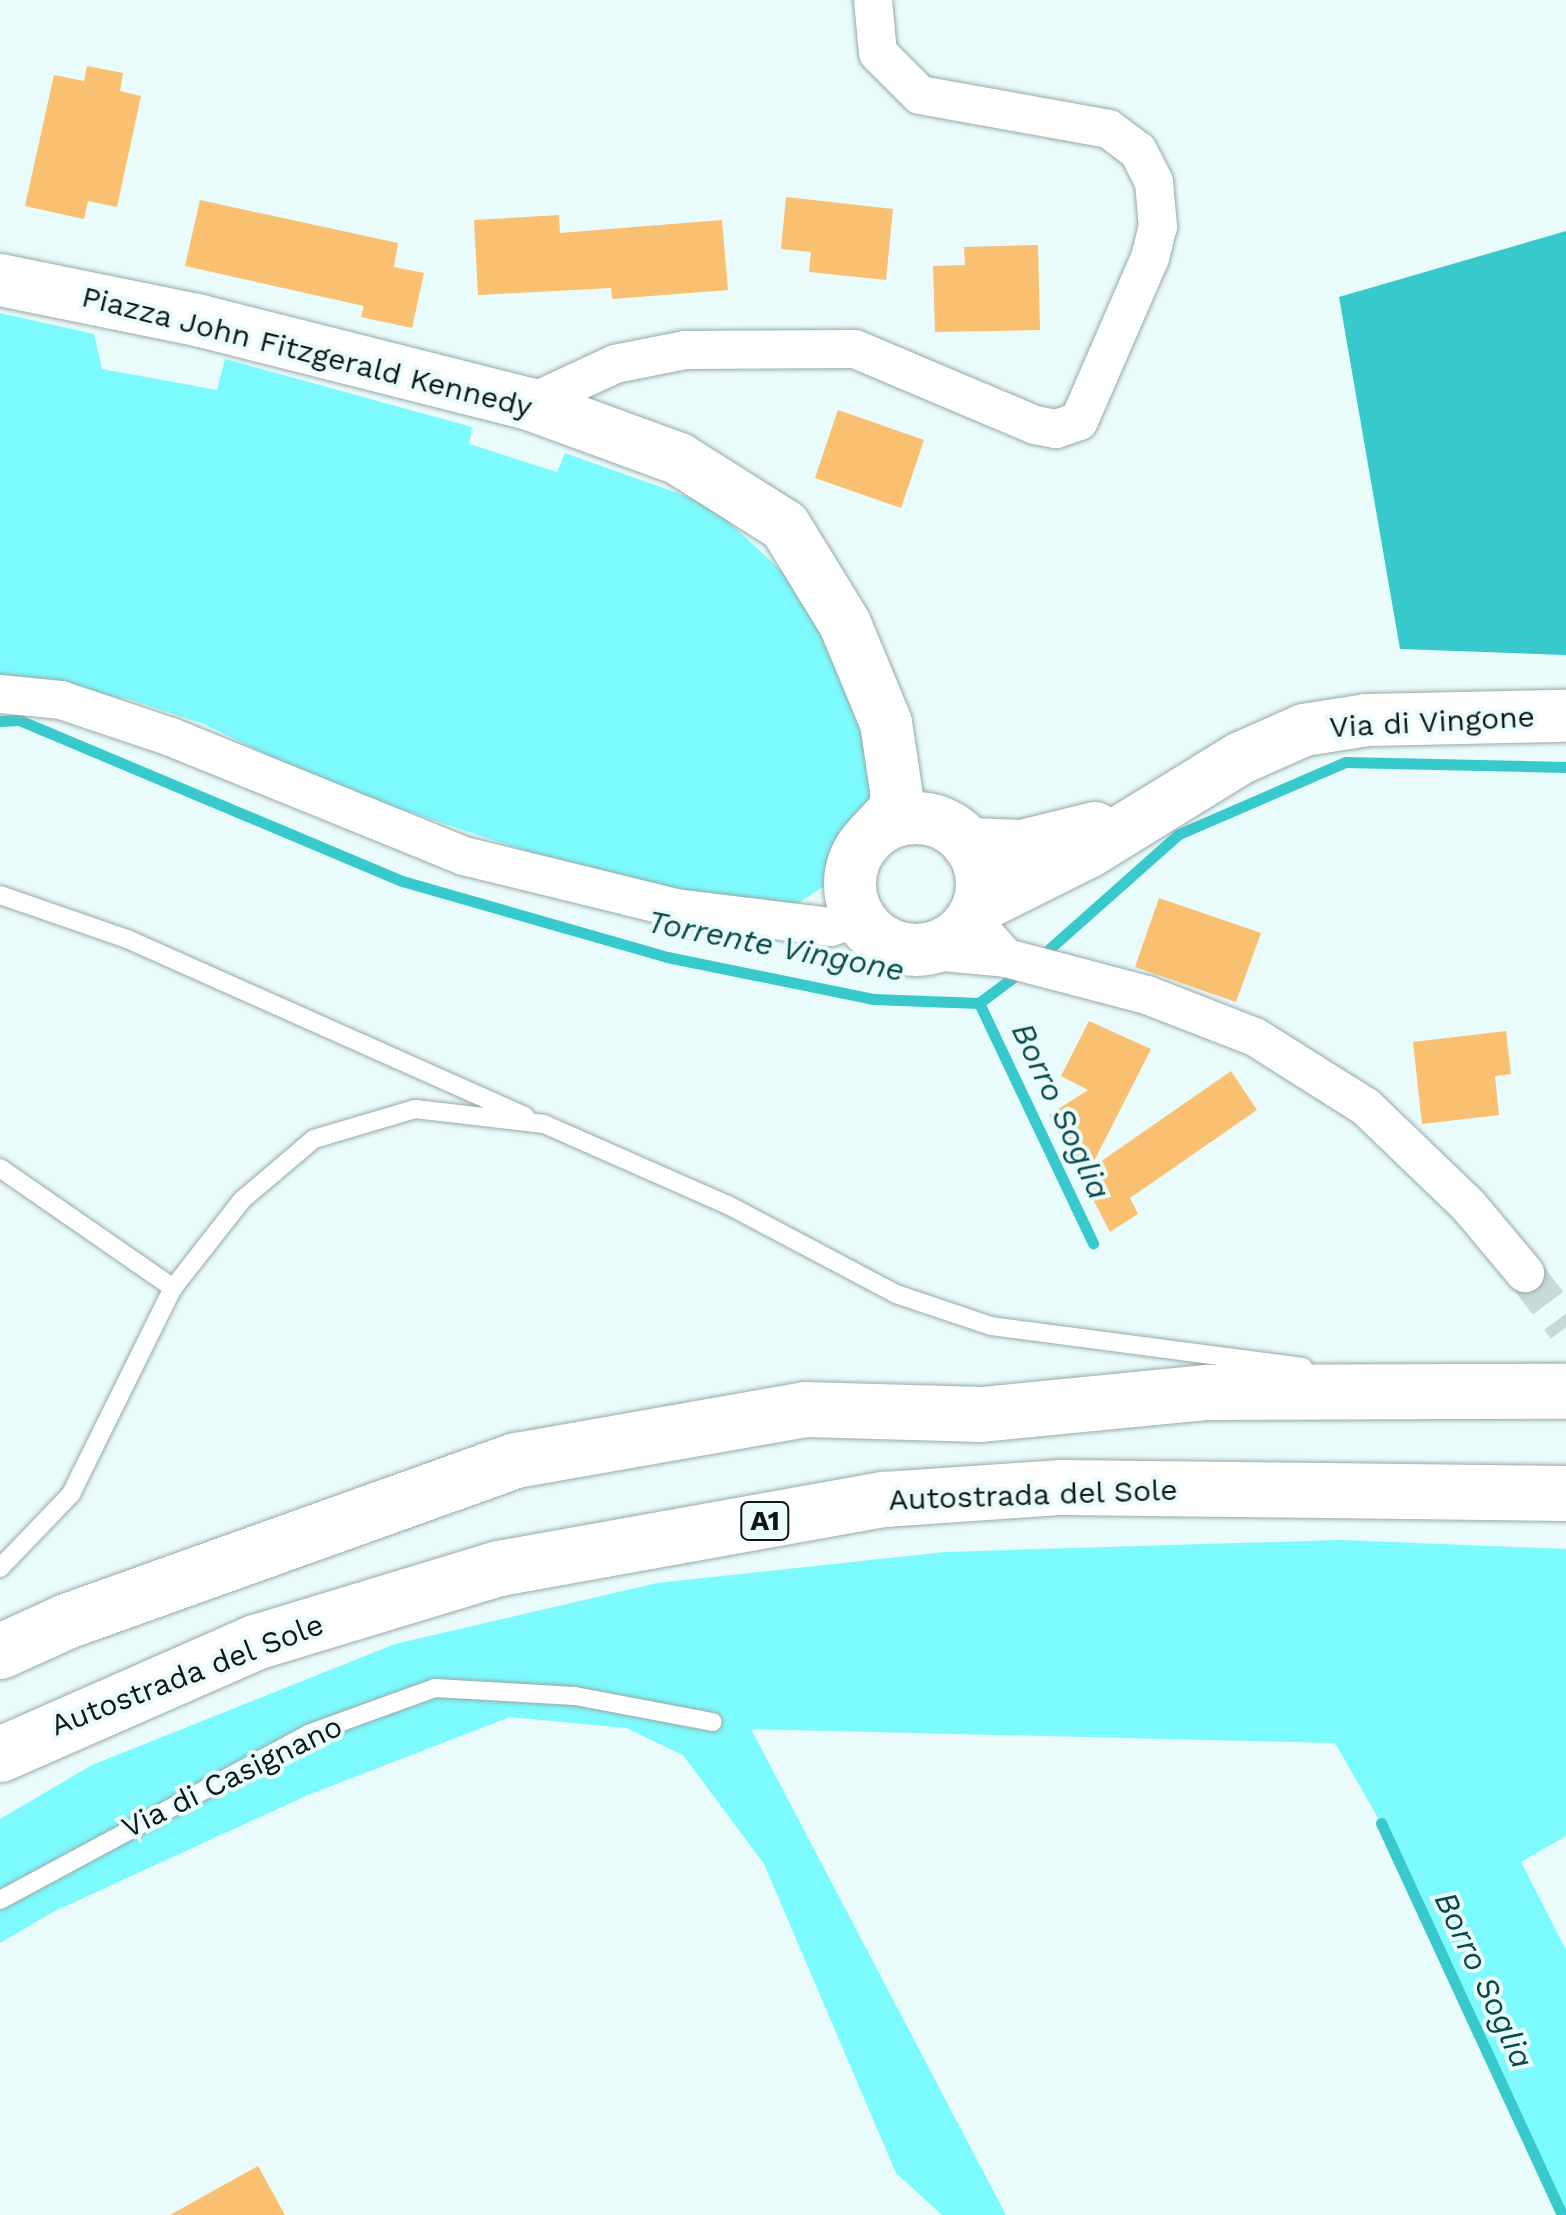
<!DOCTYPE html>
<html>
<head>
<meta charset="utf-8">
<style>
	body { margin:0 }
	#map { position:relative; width:1566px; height:2215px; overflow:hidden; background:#e9fbfb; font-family:"Work Sans",sans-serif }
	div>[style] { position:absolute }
	.green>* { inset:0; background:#7dfafd }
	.water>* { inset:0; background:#38c9cc }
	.stream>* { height:11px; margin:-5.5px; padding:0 5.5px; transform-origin:5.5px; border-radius:5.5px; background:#38c9cc }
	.building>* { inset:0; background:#fac071 }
	.street-tunnel>* { height:38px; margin-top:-19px; transform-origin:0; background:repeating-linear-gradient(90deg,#c8d9d9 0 38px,transparent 0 57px) }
	.roads { filter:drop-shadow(0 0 2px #98a8a8) drop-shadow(0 0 2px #98a8a8) }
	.lane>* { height:18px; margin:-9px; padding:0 9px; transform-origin:9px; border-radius:9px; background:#fff }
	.street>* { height:38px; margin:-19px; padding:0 19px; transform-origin:19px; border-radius:19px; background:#fff }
	.secondary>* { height:52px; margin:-26px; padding:0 26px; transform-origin:26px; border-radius:26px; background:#fff }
	.secondary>.ring { margin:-26px; padding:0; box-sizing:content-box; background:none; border:52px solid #fff; border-radius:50% }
	.highway>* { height:55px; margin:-27.5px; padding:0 27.5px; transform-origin:27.5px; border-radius:27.5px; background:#fff }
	span { translate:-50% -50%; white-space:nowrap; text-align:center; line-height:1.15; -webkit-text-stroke:8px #e9fbfb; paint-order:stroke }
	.shield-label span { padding:2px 8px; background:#e9fbfb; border:2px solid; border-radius:8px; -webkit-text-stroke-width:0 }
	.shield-label { font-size:28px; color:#101616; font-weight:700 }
	.street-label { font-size:30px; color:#101616 }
	.water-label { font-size:32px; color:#09494a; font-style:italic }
</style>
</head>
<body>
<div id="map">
	<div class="green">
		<i style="clip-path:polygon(0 313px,94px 334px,102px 369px,217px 390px,225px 359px,472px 427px,469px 444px,557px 472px,565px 453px,711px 505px,790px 579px,865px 717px,874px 807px,839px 844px,829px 883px,789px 909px,709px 897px,523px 850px,329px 785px,204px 724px,131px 700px,0 675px)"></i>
		<i style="clip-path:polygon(1341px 1540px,1566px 1549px,1566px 1836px,1521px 1862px,1566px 1950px,1566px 2215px,1381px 1823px,1335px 1743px,751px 1729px,1006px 2215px,942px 2215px,896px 2173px,764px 1864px,683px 1755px,626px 1728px,510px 1717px,308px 1795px,55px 1911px,0 1943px,0 1819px,92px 1765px,395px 1644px,657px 1583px,945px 1552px)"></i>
	</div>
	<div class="water">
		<i style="clip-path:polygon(1566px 231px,1566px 655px,1400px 649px,1339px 297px)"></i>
	</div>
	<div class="stream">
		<i style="left:0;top:721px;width:19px;rotate:-3deg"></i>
		<i style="left:19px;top:720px;width:415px;rotate:22.8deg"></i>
		<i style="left:402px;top:881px;width:276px;rotate:16deg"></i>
		<i style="left:667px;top:957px;width:210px;rotate:11.5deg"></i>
		<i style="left:873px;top:999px;width:106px;rotate:2.2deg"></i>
		<i style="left:979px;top:1003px;width:55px;rotate:-36.9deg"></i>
		<i style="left:1038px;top:959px;width:188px;rotate:-41.6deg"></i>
		<i style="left:1179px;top:834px;width:181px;rotate:-23.4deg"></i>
		<i style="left:1345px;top:762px;width:221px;rotate:1.3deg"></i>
		<i style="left:979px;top:1003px;width:266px;rotate:64.6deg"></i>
		<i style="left:1381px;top:1823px;width:432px;rotate:65.2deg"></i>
	</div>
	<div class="building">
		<i style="clip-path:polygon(87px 66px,123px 73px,120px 91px,141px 96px,117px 207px,88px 201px,84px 219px,25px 206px,54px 75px,84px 81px)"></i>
		<i style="clip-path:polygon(786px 197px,893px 209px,886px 280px,809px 272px,811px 252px,781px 249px)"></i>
		<i style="clip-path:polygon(200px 200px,398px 243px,394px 267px,424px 273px,412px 328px,361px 317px,364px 306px,185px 266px)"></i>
		<i style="clip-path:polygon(559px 215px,560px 233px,722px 220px,728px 290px,612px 299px,611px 288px,478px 295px,474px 220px)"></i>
		<i style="clip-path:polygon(1038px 245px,1040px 330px,935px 332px,933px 266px,965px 265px,964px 247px)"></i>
		<i style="clip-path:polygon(838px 410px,924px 440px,901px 508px,815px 478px)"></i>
		<i style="clip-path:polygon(1159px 898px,1261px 933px,1236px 1002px,1135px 967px)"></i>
		<i style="clip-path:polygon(1089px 1021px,1151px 1049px,1090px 1169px,1231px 1071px,1257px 1110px,1130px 1198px,1138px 1214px,1110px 1232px,1049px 1115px,1088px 1090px,1061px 1076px)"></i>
		<i style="clip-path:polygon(1506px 1031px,1511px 1074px,1495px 1076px,1499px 1115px,1422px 1124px,1413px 1042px)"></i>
		<i style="clip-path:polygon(258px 2166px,285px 2215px,170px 2215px)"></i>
	</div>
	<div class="street-tunnel">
		<i style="left:1525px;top:1273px;width:68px;rotate:52.8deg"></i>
	</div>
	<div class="roads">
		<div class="lane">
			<i style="left:0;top:895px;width:134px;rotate:19.1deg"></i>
			<i style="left:127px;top:939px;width:436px;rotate:24deg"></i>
			<i style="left:0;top:1168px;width:211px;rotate:34.7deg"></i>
			<i style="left:0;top:1568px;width:103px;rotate:-46.2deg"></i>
			<i style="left:71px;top:1494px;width:230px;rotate:-63.7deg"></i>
			<i style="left:173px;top:1288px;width:112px;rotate:-51.9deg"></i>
			<i style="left:242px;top:1200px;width:94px;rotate:-40.3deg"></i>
			<i style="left:314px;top:1139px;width:105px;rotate:-16.5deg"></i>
			<i style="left:415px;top:1109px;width:130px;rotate:6.6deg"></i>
			<i style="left:544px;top:1124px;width:201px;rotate:23.8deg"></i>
			<i style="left:728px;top:1205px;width:190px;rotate:27.9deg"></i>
			<i style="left:896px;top:1294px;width:100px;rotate:18.6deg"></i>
			<i style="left:991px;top:1326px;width:315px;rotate:7.5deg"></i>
			<i style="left:0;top:1900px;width:350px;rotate:-28.3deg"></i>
			<i style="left:308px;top:1734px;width:135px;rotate:-19.9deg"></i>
			<i style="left:435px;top:1688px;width:140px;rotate:3.3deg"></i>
			<i style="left:575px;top:1696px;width:140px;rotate:10.7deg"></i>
		</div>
		<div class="street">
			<i style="left:529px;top:404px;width:95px;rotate:-24.9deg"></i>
			<i style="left:615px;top:364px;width:71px;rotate:-11.3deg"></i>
			<i style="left:685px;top:350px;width:170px;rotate:-0.3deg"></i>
			<i style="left:855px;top:349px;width:195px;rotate:22.9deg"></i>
			<i style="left:1035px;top:425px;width:21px;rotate:11deg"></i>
			<i style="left:1056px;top:429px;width:24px;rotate:-19deg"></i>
			<i style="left:1079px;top:421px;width:178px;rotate:-66.5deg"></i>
			<i style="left:1150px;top:258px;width:32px;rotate:-76deg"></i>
			<i style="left:1158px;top:227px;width:45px;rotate:-95.1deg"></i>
			<i style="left:1154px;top:182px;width:35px;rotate:-117deg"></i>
			<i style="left:1138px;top:151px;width:36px;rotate:-143deg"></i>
			<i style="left:1109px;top:129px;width:192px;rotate:-169.8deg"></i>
			<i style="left:920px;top:95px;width:59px;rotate:-135deg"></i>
			<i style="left:878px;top:53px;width:53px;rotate:-95.4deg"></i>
			<i style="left:0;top:694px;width:61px;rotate:5.6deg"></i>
			<i style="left:61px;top:700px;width:116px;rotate:18.6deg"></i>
			<i style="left:171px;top:737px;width:316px;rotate:22.1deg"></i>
			<i style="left:464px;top:856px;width:218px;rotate:13.8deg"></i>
			<i style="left:676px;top:908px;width:155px;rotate:7deg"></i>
			<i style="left:830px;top:927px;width:30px;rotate:-17deg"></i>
			<i style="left:922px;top:950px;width:84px;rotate:5.4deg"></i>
			<i style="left:1006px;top:958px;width:52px;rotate:-131.9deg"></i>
			<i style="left:1006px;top:958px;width:146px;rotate:14.7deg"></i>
			<i style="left:1147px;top:995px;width:116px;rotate:21.3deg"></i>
			<i style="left:1255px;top:1037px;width:131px;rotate:32.2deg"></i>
			<i style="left:1366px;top:1107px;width:141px;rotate:43.9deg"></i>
			<i style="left:1468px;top:1205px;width:89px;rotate:50deg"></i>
		</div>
		<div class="secondary">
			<i style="left:0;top:280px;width:201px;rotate:11.5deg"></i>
			<i style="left:197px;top:320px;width:342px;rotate:14.2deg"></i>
			<i style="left:529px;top:404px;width:160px;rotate:20.1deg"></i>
			<i style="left:679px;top:459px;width:125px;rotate:32.3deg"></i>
			<i style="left:785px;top:526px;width:115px;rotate:58.5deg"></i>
			<i style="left:845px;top:624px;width:107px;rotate:67.5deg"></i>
			<i style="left:886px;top:723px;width:75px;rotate:81.5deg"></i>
			<i style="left:897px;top:797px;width:16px;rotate:105deg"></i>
			<i style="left:893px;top:812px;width:33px;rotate:133deg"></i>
			<i class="ring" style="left:850px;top:818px;width:80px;height:80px"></i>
			<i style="left:968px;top:844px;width:54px;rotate:2.1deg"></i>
			<i style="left:1022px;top:846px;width:75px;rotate:-13.9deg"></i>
			<i style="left:978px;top:907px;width:123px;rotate:-26.6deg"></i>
			<i style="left:1088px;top:852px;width:180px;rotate:-31.6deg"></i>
			<i style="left:1241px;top:758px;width:69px;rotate:-24deg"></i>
			<i style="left:1304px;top:730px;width:64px;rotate:-9deg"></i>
			<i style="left:1367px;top:720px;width:199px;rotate:-1.2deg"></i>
		</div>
		<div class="highway">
			<i style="left:0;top:1651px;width:72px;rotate:-24.4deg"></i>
			<i style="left:66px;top:1621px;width:478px;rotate:-19.7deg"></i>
			<i style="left:516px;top:1460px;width:293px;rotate:-10deg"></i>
			<i style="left:805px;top:1409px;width:176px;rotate:1.6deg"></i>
			<i style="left:981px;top:1414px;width:227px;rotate:-5.6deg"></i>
			<i style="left:1207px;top:1392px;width:359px;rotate:-0.2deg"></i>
			<i style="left:0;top:1754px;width:279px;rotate:-23.7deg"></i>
			<i style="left:255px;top:1642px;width:255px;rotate:-16.9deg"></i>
			<i style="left:499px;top:1568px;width:391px;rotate:-10.2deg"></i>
			<i style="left:884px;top:1499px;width:178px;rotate:-3.9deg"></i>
			<i style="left:1062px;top:1487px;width:504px;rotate:0.68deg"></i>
		</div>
	</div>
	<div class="shield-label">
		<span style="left:765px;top:1521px">A1</span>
	</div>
	<div class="street-label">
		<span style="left:307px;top:352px;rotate:14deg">Piazza John Fitzgerald Kennedy</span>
		<span style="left:1432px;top:722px;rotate:-3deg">Via di Vingone</span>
		<span style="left:1033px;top:1495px;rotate:-2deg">Autostrada del Sole</span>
		<span style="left:187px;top:1675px;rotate:-21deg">Autostrada del Sole</span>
		<span style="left:232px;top:1777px;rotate:-26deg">Via di Casignano</span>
	</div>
	<div class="water-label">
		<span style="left:776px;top:946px;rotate:11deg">Torrente Vingone</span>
		<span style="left:1061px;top:1111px;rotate:65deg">Borro Soglia</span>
		<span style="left:1484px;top:1980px;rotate:65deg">Borro Soglia</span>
	</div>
</div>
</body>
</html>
